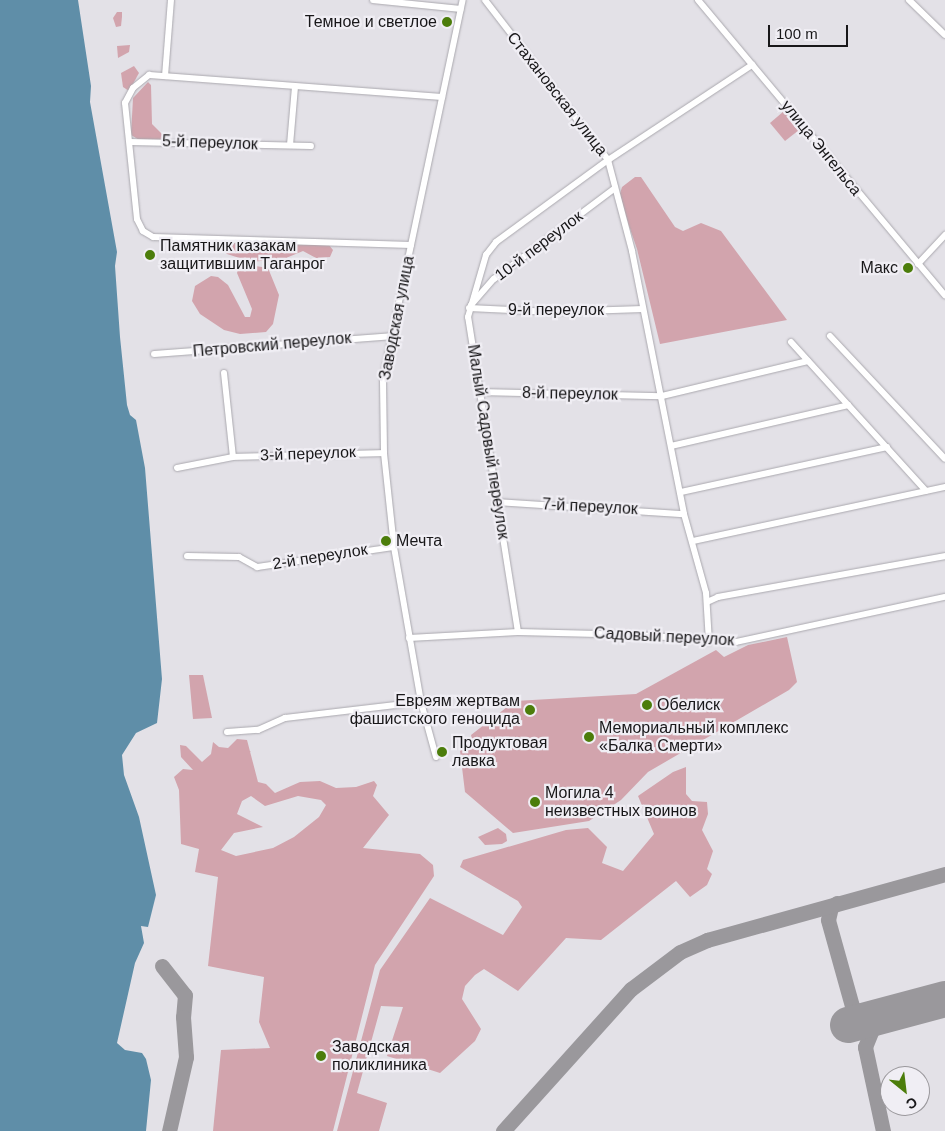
<!DOCTYPE html>
<html>
<head>
<meta charset="utf-8">
<style>
	body { margin:0 }
	#map { position:relative; width:945px; height:1131px; overflow:hidden; background:#e3e1e7; font-family:Helvetica,sans-serif }
	div>[style] { position:absolute }
	.green>* { inset:0; background:#d2a4ad }
	.water>* { inset:0; background:#5f8ea8 }
	.taxiway>* { height:15px; margin:-7.5px; padding:0 7.5px; transform-origin:7.5px; border-radius:7.5px; background:#9a989c }
	.runway>* { height:36px; margin:-18px; padding:0 18px; transform-origin:18px; border-radius:18px; background:#9a989c }
	.roads { filter:drop-shadow(0 0 1px #aaa8ae) drop-shadow(0 0 1px #aaa8ae) }
	.minor>* { height:6px; margin:-3px; padding:0 3px; transform-origin:3px; border-radius:3px; background:#fff }
	.dots>* { width:14px; height:14px; translate:-50% -50%; box-sizing:border-box; border:2px solid #f0eef4; border-radius:50% }
	span { translate:-50% -50%; white-space:nowrap; text-align:center; line-height:1.15; -webkit-text-stroke:4.5px #f0eef4; paint-order:stroke }
	.poi-label { font-size:16px; color:#181719 }
	.right { translate:-100% -50%; text-align:right }
	.left { translate:0 -50%; text-align:left }
	.street-label { font-size:16px; color:#181719 }
	.north { position:absolute; left:880px; top:1066px; width:50px; height:50px; box-sizing:border-box; background:#f0eef4; border:1px solid #9a989c; border-radius:50%; rotate:151deg; font-size:14px; font-weight:700; line-height:20px; text-align:center; color:#181719 }
	.north::after { content:''; display:block; margin:auto; width:18px; height:22px; background:#4c7d0b; clip-path:polygon(50% 0,100% 100%,50% 72%,0 100%) }
	.scale { position:absolute; left:768px; top:25px; width:80px; height:22px; box-sizing:border-box; border:2px solid #181719; border-top:0; padding-left:6px; font-size:15px; line-height:18px; white-space:nowrap; color:#181719; -webkit-text-stroke:4px #f0eef4; paint-order:stroke }
</style>
</head>
<body>
<div id="map">
	<div class="green">
		<i style="clip-path:polygon(117px 12px,122px 12px,122px 17px,121px 26px,116px 27px,113px 18px)"></i>
		<i style="clip-path:polygon(130px 45px,129px 52px,118px 58px,117px 46px)"></i>
		<i style="clip-path:polygon(134px 66px,139px 73px,129px 91px,123px 87px,121px 73px)"></i>
		<i style="clip-path:polygon(148px 82px,151px 85px,152px 124px,168px 140px,141px 141px,131px 135px,133px 98px)"></i>
		<i style="clip-path:polygon(784px 111px,799px 130px,785px 141px,770px 123px)"></i>
		<i style="clip-path:polygon(635px 177px,641px 177px,675px 227px,683px 231px,701px 223px,721px 231px,787px 320px,660px 344px,637px 249px,619px 197px,622px 187px)"></i>
		<i style="clip-path:polygon(230px 242px,329px 245px,333px 250px,330px 257px,316px 258px,303px 251px,286px 258px,252px 262px,227px 254px,220px 248px,220px 244px)"></i>
		<i style="clip-path:polygon(249px 265px,268px 268px,279px 295px,273px 324px,266px 332px,240px 334px,224px 330px,200px 314px,192px 301px,195px 286px,211px 276px,218px 277px,228px 285px,245px 317px,250px 317px,252px 309px,237px 273px,239px 266px)"></i>
		<i style="clip-path:polygon(787px 637px,797px 682px,789px 690px,648px 772px,621px 800px,589px 821px,513px 833px,465px 792px,460px 751px,472px 739px,471px 735px,515px 701px,636px 694px,716px 650px,724px 657px,748px 645px)"></i>
		<i style="clip-path:polygon(189px 675px,203px 675px,212px 718px,193px 719px)"></i>
		<i style="clip-path:polygon(evenodd,237px 739px,247px 740px,258px 782px,266px 784px,275px 793px,300px 782px,320px 781px,336px 788px,356px 787px,374px 781px,377px 785px,373px 796px,389px 815px,363px 848px,420px 854px,433px 865px,434px 876px,375px 965px,333px 1131px,213px 1131px,221px 1050px,270px 1048px,259px 1022px,264px 977px,208px 966px,218px 877px,195px 872px,199px 849px,181px 844px,179px 790px,174px 777px,183px 769px,193px 770px,181px 757px,180px 745px,186px 746px,202px 762px,211px 754px,213px 742px,219px 747px,228px 748px,237px 739px,298px 796px,321px 800px,326px 805px,319px 817px,294px 837px,273px 848px,236px 856px,221px 850px,234px 833px,263px 827px,237px 814px,242px 801px,251px 796px,265px 806px,298px 796px)"></i>
		<i style="clip-path:polygon(686px 767px,686px 794px,692px 801px,707px 802px,708px 814px,702px 830px,713px 851px,707px 869px,712px 874px,707px 885px,690px 897px,676px 881px,601px 940px,566px 938px,518px 991px,484px 969px,475px 975px,465px 986px,462px 999px,481px 1029px,475px 1041px,440px 1073px,387px 1056px,403px 1007px,381px 1006px,357px 1093px,387px 1103px,379px 1131px,337px 1131px,380px 970px,430px 898px,503px 935px,522px 907px,518px 901px,460px 867px,463px 860px,566px 830px,588px 828px,607px 847px,602px 863px,623px 871px,654px 834px,638px 796px,673px 772px)"></i>
		<i style="clip-path:polygon(498px 828px,506px 834px,507px 841px,502px 844px,485px 845px,478px 837px)"></i>
	</div>
	<div class="water">
		<i style="clip-path:polygon(0 0,78px 0,91px 86px,90px 102px,117px 252px,115px 266px,120px 337px,127px 405px,130px 415px,136px 420px,145px 468px,162px 679px,157px 723px,136px 733px,122px 755px,124px 775px,139px 817px,156px 895px,148px 927px,141px 926px,144px 943px,135px 963px,117px 1043px,125px 1050px,142px 1053px,146px 1059px,151px 1080px,146px 1131px,0 1131px)"></i>
	</div>
	<div class="taxiway">
		<i style="left:837px;top:903px;width:7px;rotate:146deg"></i>
		<i style="left:831px;top:907px;width:13px;rotate:103deg"></i>
		<i style="left:828px;top:920px;width:89px;rotate:74.4deg"></i>
		<i style="left:852px;top:1006px;width:13px;rotate:58deg"></i>
		<i style="left:859px;top:1017px;width:12px;rotate:9deg"></i>
		<i style="left:162px;top:966px;width:37px;rotate:52deg"></i>
		<i style="left:185px;top:995px;width:22px;rotate:95deg"></i>
		<i style="left:183px;top:1017px;width:40px;rotate:85.7deg"></i>
		<i style="left:186px;top:1057px;width:76px;rotate:102.9deg"></i>
		<i style="left:503px;top:1131px;width:191px;rotate:-48deg"></i>
		<i style="left:631px;top:989px;width:61px;rotate:-37.1deg"></i>
		<i style="left:680px;top:952px;width:30px;rotate:-24deg"></i>
		<i style="left:707px;top:940px;width:247px;rotate:-15.5deg"></i>
		<i style="left:883px;top:1131px;width:86px;rotate:-102.1deg"></i>
		<i style="left:865px;top:1047px;width:24px;rotate:-68deg"></i>
		<i style="left:874px;top:1025px;width:22px;rotate:-32deg"></i>
	</div>
	<div class="runway">
		<i style="left:848px;top:1025px;width:100px;rotate:-15deg"></i>
	</div>
	<div class="roads">
		<div class="minor">
			<i style="left:373px;top:0;width:88px;rotate:5.8deg"></i>
			<i style="left:485px;top:0;width:202px;rotate:52.4deg"></i>
			<i style="left:608px;top:160px;width:94px;rotate:75.2deg"></i>
			<i style="left:632px;top:251px;width:268px;rotate:78.8deg"></i>
			<i style="left:684px;top:514px;width:82px;rotate:74.4deg"></i>
			<i style="left:706px;top:593px;width:49px;rotate:86.5deg"></i>
			<i style="left:698px;top:0;width:385px;rotate:50.1deg"></i>
			<i style="left:909px;top:0;width:50px;rotate:44.2deg"></i>
			<i style="left:165px;top:76px;width:76px;rotate:-85.5deg"></i>
			<i style="left:130px;top:142px;width:181px;rotate:1.3deg"></i>
			<i style="left:290px;top:145px;width:58px;rotate:-85.1deg"></i>
			<i style="left:411px;top:245px;width:258px;rotate:-178.2deg"></i>
			<i style="left:153px;top:237px;width:12px;rotate:-149deg"></i>
			<i style="left:143px;top:231px;width:13px;rotate:-117deg"></i>
			<i style="left:137px;top:219px;width:117px;rotate:-95.9deg"></i>
			<i style="left:125px;top:103px;width:17px;rotate:-62deg"></i>
			<i style="left:133px;top:88px;width:21px;rotate:-39deg"></i>
			<i style="left:149px;top:75px;width:294px;rotate:4.3deg"></i>
			<i style="left:918px;top:264px;width:40px;rotate:-47deg"></i>
			<i style="left:471px;top:305px;width:35px;rotate:-49deg"></i>
			<i style="left:494px;top:279px;width:150px;rotate:-36.9deg"></i>
			<i style="left:469px;top:308px;width:84px;rotate:2.7deg"></i>
			<i style="left:553px;top:312px;width:90px;rotate:-1.9deg"></i>
			<i style="left:830px;top:336px;width:168px;rotate:46.9deg"></i>
			<i style="left:791px;top:342px;width:201px;rotate:47.8deg"></i>
			<i style="left:154px;top:354px;width:238px;rotate:-4.3deg"></i>
			<i style="left:224px;top:373px;width:84px;rotate:83.9deg"></i>
			<i style="left:479px;top:392px;width:183px;rotate:1.3deg"></i>
			<i style="left:662px;top:396px;width:150px;rotate:-13.5deg"></i>
			<i style="left:671px;top:446px;width:182px;rotate:-13deg"></i>
			<i style="left:177px;top:468px;width:57px;rotate:-11.1deg"></i>
			<i style="left:233px;top:457px;width:151px;rotate:-1.5deg"></i>
			<i style="left:681px;top:492px;width:211px;rotate:-12.3deg"></i>
			<i style="left:496px;top:502px;width:188px;rotate:3.7deg"></i>
			<i style="left:693px;top:541px;width:258px;rotate:-12.1deg"></i>
			<i style="left:187px;top:556px;width:52px;rotate:1.1deg"></i>
			<i style="left:239px;top:557px;width:21px;rotate:29deg"></i>
			<i style="left:257px;top:567px;width:138px;rotate:-8.3deg"></i>
			<i style="left:707px;top:602px;width:12px;rotate:-24deg"></i>
			<i style="left:718px;top:597px;width:231px;rotate:-10.2deg"></i>
			<i style="left:518px;top:632px;width:319px;rotate:-99deg"></i>
			<i style="left:468px;top:317px;width:65px;rotate:-73.8deg"></i>
			<i style="left:486px;top:255px;width:16px;rotate:-52deg"></i>
			<i style="left:496px;top:242px;width:139px;rotate:-36.2deg"></i>
			<i style="left:608px;top:160px;width:173px;rotate:-33.4deg"></i>
			<i style="left:409px;top:638px;width:109px;rotate:-3.2deg"></i>
			<i style="left:518px;top:632px;width:120px;rotate:1.4deg"></i>
			<i style="left:638px;top:635px;width:98px;rotate:4.1deg"></i>
			<i style="left:736px;top:642px;width:214px;rotate:-12.2deg"></i>
			<i style="left:227px;top:732px;width:31px;rotate:-4deg"></i>
			<i style="left:258px;top:730px;width:30px;rotate:-24deg"></i>
			<i style="left:285px;top:718px;width:137px;rotate:-6.7deg"></i>
			<i style="left:436px;top:757px;width:57px;rotate:-105.3deg"></i>
			<i style="left:421px;top:702px;width:157px;rotate:-99.9deg"></i>
			<i style="left:394px;top:547px;width:95px;rotate:-96.1deg"></i>
			<i style="left:384px;top:453px;width:75px;rotate:-90.8deg"></i>
			<i style="left:383px;top:378px;width:386px;rotate:-78.1deg"></i>
		</div>
	</div>
	<div class="dots">
		<i style="left:447px;top:22px;background:#4c7d0b"></i>
		<i style="left:150px;top:255px;background:#4c7d0b"></i>
		<i style="left:908px;top:268px;background:#4c7d0b"></i>
		<i style="left:386px;top:541px;background:#4c7d0b"></i>
		<i style="left:647px;top:705px;background:#4c7d0b"></i>
		<i style="left:530px;top:710px;background:#4c7d0b"></i>
		<i style="left:589px;top:737px;background:#4c7d0b"></i>
		<i style="left:442px;top:752px;background:#4c7d0b"></i>
		<i style="left:535px;top:802px;background:#4c7d0b"></i>
		<i style="left:321px;top:1056px;background:#4c7d0b"></i>
	</div>
	<div class="poi-label">
		<span class="right" style="left:437px;top:22px">Темное и светлое</span>
		<span class="left" style="left:160px;top:255px">Памятник казакам<br>защитившим Таганрог</span>
		<span class="right" style="left:898px;top:268px">Макс</span>
		<span class="left" style="left:396px;top:541px">Мечта</span>
		<span class="right" style="left:520px;top:710px">Евреям жертвам<br>фашистского геноцида</span>
		<span class="left" style="left:657px;top:705px">Обелиск</span>
		<span class="left" style="left:599px;top:737px">Мемориальный комплекс<br>«Балка Смерти»</span>
		<span class="left" style="left:452px;top:752px">Продуктовая<br>лавка</span>
		<span class="left" style="left:545px;top:802px">Могила 4<br>неизвестных воинов</span>
		<span class="left" style="left:332px;top:1056px">Заводская<br>поликлиника</span>
	</div>
	<div class="street-label">
		<span style="left:557px;top:94px;rotate:52deg">Стахановская улица</span>
		<span style="left:210px;top:143px;rotate:2deg">5-й переулок</span>
		<span style="left:821px;top:148px;rotate:51deg">улица Энгельса</span>
		<span style="left:539px;top:246px;rotate:-37deg">10-й переулок</span>
		<span style="left:556px;top:310px">9-й переулок</span>
		<span style="left:397px;top:318px;rotate:-79deg">Заводская улица</span>
		<span style="left:272px;top:345px;rotate:-5deg">Петровский переулок</span>
		<span style="left:570px;top:394px;rotate:1deg">8-й переулок</span>
		<span style="left:488px;top:442px;rotate:81deg">Малый Садовый переулок</span>
		<span style="left:308px;top:454px;rotate:-2deg">3-й переулок</span>
		<span style="left:590px;top:507px;rotate:3deg">7-й переулок</span>
		<span style="left:320px;top:557px;rotate:-9deg">2-й переулок</span>
		<span style="left:664px;top:637px;rotate:3deg">Садовый переулок</span>
	</div>
	<div class="north">С</div>
	<div class="scale">100 m</div>
</div>
</body>
</html>
